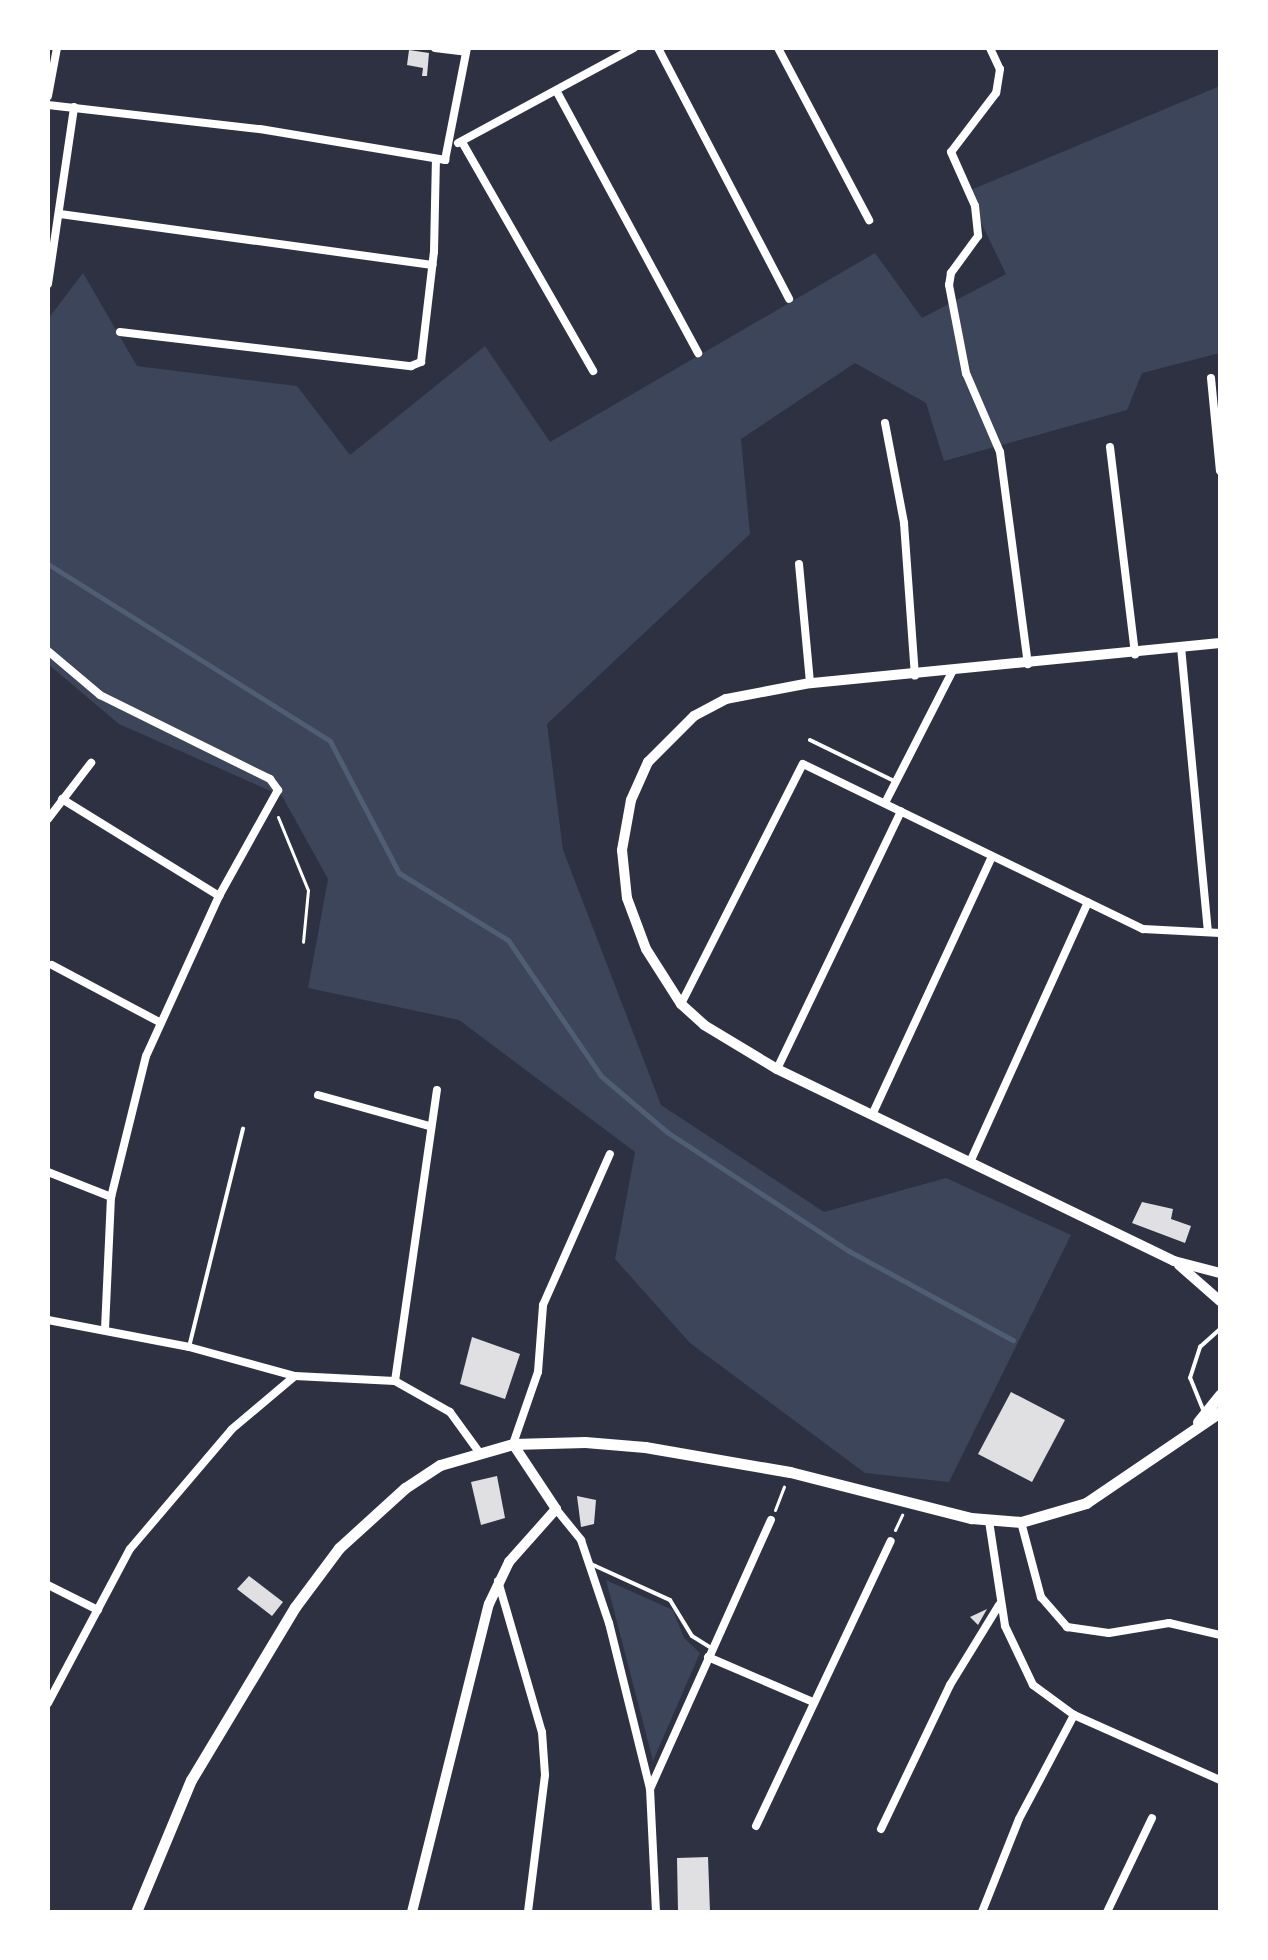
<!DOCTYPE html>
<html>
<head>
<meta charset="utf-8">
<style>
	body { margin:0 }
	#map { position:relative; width:1268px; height:1960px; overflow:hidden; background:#2d3142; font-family:Arial,sans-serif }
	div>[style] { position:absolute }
	.green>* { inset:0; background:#3c4559 }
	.stream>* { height:5px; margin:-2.5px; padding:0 2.5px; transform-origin:2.5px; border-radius:2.5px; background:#4f5d75 }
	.building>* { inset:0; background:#e0e0e3 }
	.path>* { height:3px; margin:-1.5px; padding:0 1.5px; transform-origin:1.5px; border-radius:1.5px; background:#fff }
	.service>* { height:4px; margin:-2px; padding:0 2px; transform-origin:2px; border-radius:2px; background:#fff }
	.minor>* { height:8px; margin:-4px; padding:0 4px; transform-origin:4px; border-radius:4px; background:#fff }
	.tertiary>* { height:10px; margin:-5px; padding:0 5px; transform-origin:5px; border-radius:5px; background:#fff }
	.secondary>* { height:11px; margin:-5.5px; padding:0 5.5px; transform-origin:5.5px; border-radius:5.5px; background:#fff }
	span { translate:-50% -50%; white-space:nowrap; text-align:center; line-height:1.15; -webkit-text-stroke:7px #fff; paint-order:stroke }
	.frame { position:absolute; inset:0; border:50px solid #fff; pointer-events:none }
</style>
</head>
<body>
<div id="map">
	<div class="green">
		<i style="clip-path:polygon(1220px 86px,1220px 353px,1142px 373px,1127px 410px,944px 461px,926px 403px,855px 363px,741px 439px,750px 534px,547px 724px,563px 850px,661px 1105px,824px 1212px,946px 1178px,1071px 1235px,949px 1482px,865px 1473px,690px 1343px,615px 1259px,635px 1152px,459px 1020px,308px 988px,328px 879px,282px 796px,119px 724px,48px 664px,48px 319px,83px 273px,137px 366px,297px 386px,350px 455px,485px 346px,550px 442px,875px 253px,922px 318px,1006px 274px,966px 192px)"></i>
		<i style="clip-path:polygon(606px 1580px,673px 1610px,684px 1638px,700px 1653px,653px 1761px)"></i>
	</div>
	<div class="stream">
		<i style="left:48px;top:564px;width:333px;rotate:32.1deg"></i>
		<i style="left:330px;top:741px;width:149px;rotate:62.4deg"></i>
		<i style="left:399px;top:873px;width:128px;rotate:31.6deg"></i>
		<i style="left:508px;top:940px;width:165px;rotate:55.6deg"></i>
		<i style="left:601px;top:1076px;width:87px;rotate:40.3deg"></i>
		<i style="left:667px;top:1132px;width:215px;rotate:33.2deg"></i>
		<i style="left:847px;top:1250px;width:189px;rotate:28.5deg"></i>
	</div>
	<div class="building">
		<i style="clip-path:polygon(409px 50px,429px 53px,427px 76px,422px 76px,423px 68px,407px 65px)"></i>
		<i style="clip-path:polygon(1142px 1202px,1173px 1209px,1171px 1219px,1191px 1226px,1185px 1243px,1132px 1223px)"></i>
		<i style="clip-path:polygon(472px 1337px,520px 1354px,505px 1399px,460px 1384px)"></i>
		<i style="clip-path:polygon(1011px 1392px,1065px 1420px,1032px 1482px,978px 1454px)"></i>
		<i style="clip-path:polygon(497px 1476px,505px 1518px,481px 1525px,471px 1482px)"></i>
		<i style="clip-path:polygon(577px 1496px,596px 1500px,594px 1524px,581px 1527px)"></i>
		<i style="clip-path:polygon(249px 1576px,283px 1602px,272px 1616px,237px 1589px)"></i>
		<i style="clip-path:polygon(987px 1609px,978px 1625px,970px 1617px)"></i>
		<i style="clip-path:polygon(708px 1857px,710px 1912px,678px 1912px,677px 1858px)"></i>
	</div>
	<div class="path">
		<i style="left:278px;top:817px;width:79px;rotate:67.7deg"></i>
		<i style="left:308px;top:890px;width:52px;rotate:95.5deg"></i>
		<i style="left:775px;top:1510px;width:25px;rotate:-69deg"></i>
		<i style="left:895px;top:1530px;width:17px;rotate:-65deg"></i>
	</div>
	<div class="service">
		<i style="left:810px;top:740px;width:93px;rotate:26deg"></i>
		<i style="left:189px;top:1347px;width:225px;rotate:-76.1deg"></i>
		<i style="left:1204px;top:1412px;width:37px;rotate:-112deg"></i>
		<i style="left:1190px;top:1378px;width:33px;rotate:-72deg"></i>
		<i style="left:1200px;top:1347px;width:27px;rotate:-42deg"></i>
		<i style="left:591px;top:1564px;width:87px;rotate:24.5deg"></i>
		<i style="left:670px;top:1600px;width:42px;rotate:58.6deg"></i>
		<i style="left:692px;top:1636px;width:22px;rotate:32deg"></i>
	</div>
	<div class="minor">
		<i style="left:435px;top:48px;width:31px;rotate:7deg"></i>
		<i style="left:658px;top:48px;width:283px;rotate:62.4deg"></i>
		<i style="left:778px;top:48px;width:195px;rotate:62.1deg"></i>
		<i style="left:990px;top:48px;width:23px;rotate:65deg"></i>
		<i style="left:1000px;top:69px;width:24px;rotate:99deg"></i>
		<i style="left:996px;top:93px;width:74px;rotate:127.3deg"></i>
		<i style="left:951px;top:152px;width:59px;rotate:66deg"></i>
		<i style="left:975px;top:206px;width:30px;rotate:84deg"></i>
		<i style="left:978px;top:236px;width:46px;rotate:126.1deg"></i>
		<i style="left:951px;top:273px;width:12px;rotate:99deg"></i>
		<i style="left:949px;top:285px;width:90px;rotate:79.1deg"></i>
		<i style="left:966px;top:373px;width:86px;rotate:66.7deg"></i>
		<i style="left:1000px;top:452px;width:214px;rotate:82.5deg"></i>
		<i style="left:557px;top:92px;width:297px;rotate:61.6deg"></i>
		<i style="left:48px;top:96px;width:49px;rotate:-79.4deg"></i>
		<i style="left:48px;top:105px;width:213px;rotate:6.5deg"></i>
		<i style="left:260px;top:129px;width:188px;rotate:9.5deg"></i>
		<i style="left:445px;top:160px;width:114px;rotate:-78.9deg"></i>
		<i style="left:462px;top:142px;width:264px;rotate:60.2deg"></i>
		<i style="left:458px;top:143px;width:200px;rotate:-28.4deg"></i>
		<i style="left:60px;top:214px;width:376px;rotate:7.8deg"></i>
		<i style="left:48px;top:284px;width:179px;rotate:-81.6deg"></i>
		<i style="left:120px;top:332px;width:293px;rotate:6.7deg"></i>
		<i style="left:411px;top:366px;width:11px;rotate:-22deg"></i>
		<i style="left:421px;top:362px;width:111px;rotate:-83.3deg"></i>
		<i style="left:434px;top:252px;width:92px;rotate:-88.8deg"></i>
		<i style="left:1211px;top:378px;width:93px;rotate:84.5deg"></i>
		<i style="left:885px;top:423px;width:102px;rotate:79.2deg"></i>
		<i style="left:904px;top:523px;width:153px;rotate:85.9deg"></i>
		<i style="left:1110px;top:447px;width:209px;rotate:83.1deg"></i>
		<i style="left:799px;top:564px;width:120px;rotate:84.7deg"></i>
		<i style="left:1181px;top:647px;width:286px;rotate:84.6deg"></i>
		<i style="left:48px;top:651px;width:68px;rotate:40.2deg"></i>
		<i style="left:100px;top:695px;width:190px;rotate:26.3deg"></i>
		<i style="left:270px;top:779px;width:14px;rotate:54deg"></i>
		<i style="left:278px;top:790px;width:121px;rotate:119.1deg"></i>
		<i style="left:219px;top:896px;width:176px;rotate:114.5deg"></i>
		<i style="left:146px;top:1056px;width:145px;rotate:103.9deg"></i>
		<i style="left:111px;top:1197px;width:131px;rotate:92.6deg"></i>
		<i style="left:62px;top:799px;width:185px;rotate:31.7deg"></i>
		<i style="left:885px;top:803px;width:147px;rotate:-62.9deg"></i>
		<i style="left:48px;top:819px;width:71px;rotate:-52.5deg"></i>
		<i style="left:52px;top:965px;width:121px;rotate:28deg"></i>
		<i style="left:681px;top:1004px;width:269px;rotate:-63.1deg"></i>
		<i style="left:803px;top:764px;width:378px;rotate:25.9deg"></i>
		<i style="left:1143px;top:929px;width:77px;rotate:3deg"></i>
		<i style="left:777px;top:1069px;width:286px;rotate:-64.3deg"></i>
		<i style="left:318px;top:1095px;width:115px;rotate:15.6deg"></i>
		<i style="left:872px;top:1115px;width:285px;rotate:-65.1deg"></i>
		<i style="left:971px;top:1160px;width:283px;rotate:-65.6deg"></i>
		<i style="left:48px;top:1172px;width:68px;rotate:21.6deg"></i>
		<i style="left:48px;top:1320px;width:144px;rotate:10.8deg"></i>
		<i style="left:189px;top:1347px;width:110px;rotate:15.3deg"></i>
		<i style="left:395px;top:1381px;width:294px;rotate:-81.8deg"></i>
		<i style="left:513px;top:1444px;width:76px;rotate:-70.9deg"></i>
		<i style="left:538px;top:1372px;width:67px;rotate:-85.7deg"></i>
		<i style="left:543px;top:1305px;width:165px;rotate:-66.1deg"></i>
		<i style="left:556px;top:1509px;width:40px;rotate:51deg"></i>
		<i style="left:581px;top:1540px;width:88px;rotate:71.4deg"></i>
		<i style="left:609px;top:1623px;width:171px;rotate:76.1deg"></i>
		<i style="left:650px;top:1789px;width:123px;rotate:87.2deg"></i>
		<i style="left:989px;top:1521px;width:106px;rotate:81.3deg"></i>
		<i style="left:1005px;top:1626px;width:65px;rotate:64.6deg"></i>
		<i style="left:1033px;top:1685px;width:51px;rotate:36.2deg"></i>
		<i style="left:1074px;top:1715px;width:160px;rotate:24deg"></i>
		<i style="left:1021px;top:1522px;width:78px;rotate:75.1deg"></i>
		<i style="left:1041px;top:1597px;width:40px;rotate:49deg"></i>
		<i style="left:1067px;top:1627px;width:42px;rotate:8.1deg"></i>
		<i style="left:1109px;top:1633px;width:61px;rotate:-9.5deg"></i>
		<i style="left:1169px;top:1623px;width:52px;rotate:13.2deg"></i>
		<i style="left:498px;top:1581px;width:157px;rotate:73.8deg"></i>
		<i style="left:542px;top:1732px;width:43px;rotate:86deg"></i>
		<i style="left:545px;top:1775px;width:138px;rotate:97.1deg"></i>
		<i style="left:48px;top:1585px;width:56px;rotate:26.6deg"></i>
		<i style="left:708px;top:1657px;width:114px;rotate:23.2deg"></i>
		<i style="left:48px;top:1703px;width:174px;rotate:-62deg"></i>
		<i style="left:130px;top:1549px;width:157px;rotate:-49.6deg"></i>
		<i style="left:232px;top:1429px;width:82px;rotate:-40.1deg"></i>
		<i style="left:295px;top:1376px;width:100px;rotate:2.9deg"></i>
		<i style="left:395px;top:1381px;width:63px;rotate:29.4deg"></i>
		<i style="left:450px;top:1412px;width:49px;rotate:54.1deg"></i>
		<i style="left:650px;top:1789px;width:295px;rotate:-65.8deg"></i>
		<i style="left:756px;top:1826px;width:315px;rotate:-64.7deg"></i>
		<i style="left:881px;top:1829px;width:160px;rotate:-64.4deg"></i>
		<i style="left:950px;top:1685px;width:94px;rotate:-58.5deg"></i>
		<i style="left:982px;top:1912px;width:100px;rotate:-68.3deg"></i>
		<i style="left:1019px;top:1819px;width:118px;rotate:-62.1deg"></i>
		<i style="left:1107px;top:1912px;width:104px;rotate:-64.4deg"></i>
	</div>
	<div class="tertiary">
		<i style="left:1220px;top:643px;width:412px;rotate:174.4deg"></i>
		<i style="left:810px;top:683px;width:86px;rotate:169.2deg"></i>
		<i style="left:726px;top:699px;width:36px;rotate:152deg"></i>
		<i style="left:694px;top:716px;width:65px;rotate:135deg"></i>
		<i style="left:648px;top:762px;width:42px;rotate:114.1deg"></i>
		<i style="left:631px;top:800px;width:51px;rotate:100.2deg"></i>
		<i style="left:622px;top:850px;width:48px;rotate:84.1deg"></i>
		<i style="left:627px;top:898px;width:54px;rotate:69.6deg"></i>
		<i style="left:646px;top:949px;width:65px;rotate:57.5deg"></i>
		<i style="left:681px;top:1004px;width:31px;rotate:42deg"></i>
		<i style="left:704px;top:1025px;width:85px;rotate:31.1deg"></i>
		<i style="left:777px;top:1069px;width:441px;rotate:25.8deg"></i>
		<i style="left:1174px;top:1261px;width:48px;rotate:14.6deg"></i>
		<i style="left:1179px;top:1265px;width:55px;rotate:41.3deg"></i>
		<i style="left:412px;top:1912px;width:317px;rotate:-76deg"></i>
		<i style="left:489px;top:1604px;width:47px;rotate:-64.5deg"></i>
		<i style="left:509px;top:1562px;width:71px;rotate:-48.4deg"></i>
		<i style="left:556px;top:1509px;width:78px;rotate:-123.5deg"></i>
	</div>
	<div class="secondary">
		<i style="left:1198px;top:1422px;width:35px;rotate:-51deg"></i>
		<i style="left:136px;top:1912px;width:143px;rotate:-67.4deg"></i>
		<i style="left:191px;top:1780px;width:202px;rotate:-59deg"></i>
		<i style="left:295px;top:1607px;width:74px;rotate:-53.3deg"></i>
		<i style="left:339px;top:1548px;width:89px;rotate:-42.3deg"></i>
		<i style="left:405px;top:1488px;width:42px;rotate:-33.3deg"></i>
		<i style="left:440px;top:1465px;width:76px;rotate:-16deg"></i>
		<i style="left:513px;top:1444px;width:72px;rotate:-1.6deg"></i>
		<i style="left:585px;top:1442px;width:60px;rotate:4.8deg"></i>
		<i style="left:645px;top:1447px;width:147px;rotate:9.8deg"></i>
		<i style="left:790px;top:1472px;width:187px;rotate:14.3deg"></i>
		<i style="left:971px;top:1518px;width:50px;rotate:4.6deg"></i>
		<i style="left:1021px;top:1522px;width:68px;rotate:-16.3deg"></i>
		<i style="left:1086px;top:1503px;width:162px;rotate:-34.2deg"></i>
	</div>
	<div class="frame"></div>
</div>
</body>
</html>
